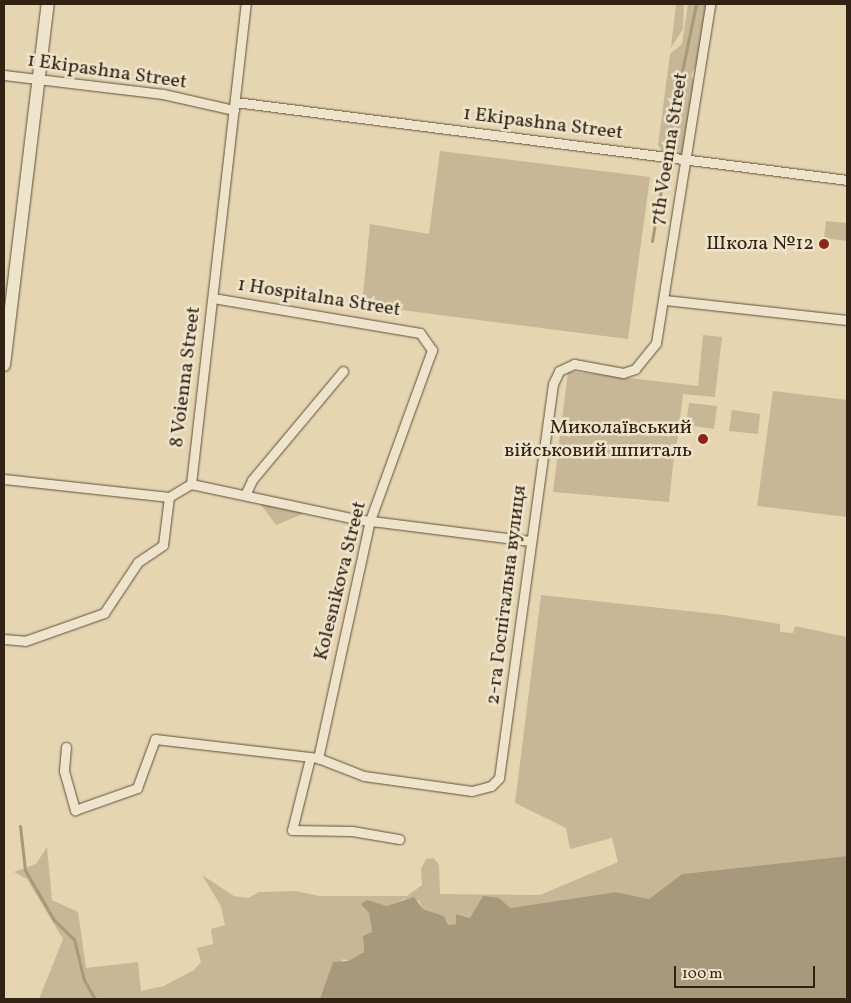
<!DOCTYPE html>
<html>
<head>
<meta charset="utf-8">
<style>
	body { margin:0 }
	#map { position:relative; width:851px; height:1003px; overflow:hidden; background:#e5d5b1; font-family:Vollkorn,serif }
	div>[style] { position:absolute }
	.green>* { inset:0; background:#c7b796 }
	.water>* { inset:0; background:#a8987c }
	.stream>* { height:3px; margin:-1.5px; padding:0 1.5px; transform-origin:1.5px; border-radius:1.5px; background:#a8987c }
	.roads { filter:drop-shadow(0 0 1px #5f4f3b) drop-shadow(0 0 1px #5f4f3b) }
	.street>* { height:9px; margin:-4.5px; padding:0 4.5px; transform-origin:4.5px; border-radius:4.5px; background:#eee4cc }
	.secondary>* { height:12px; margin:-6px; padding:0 6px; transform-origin:6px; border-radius:6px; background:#eee4cc }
	.dots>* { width:14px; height:14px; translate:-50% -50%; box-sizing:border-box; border:2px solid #eee4cc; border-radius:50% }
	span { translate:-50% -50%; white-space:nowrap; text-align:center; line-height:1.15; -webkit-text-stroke:5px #eee4cc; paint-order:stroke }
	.street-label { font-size:20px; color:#322214 }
	.poi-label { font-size:20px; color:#322214 }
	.right { translate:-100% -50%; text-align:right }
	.frame { position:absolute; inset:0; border:5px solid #322214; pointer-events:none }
	.scale { position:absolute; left:674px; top:966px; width:141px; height:22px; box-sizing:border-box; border:2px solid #322214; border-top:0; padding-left:6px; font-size:15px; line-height:18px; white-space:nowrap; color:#322214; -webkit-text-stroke:4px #eee4cc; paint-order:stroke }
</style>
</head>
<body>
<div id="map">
	<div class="green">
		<i style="clip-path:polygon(676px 4px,684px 4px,683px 29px,671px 48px)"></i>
		<i style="clip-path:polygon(688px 4px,708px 4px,701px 56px,691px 75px,696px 86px,687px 150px,681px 155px,664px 154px,658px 145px,670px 54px,682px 44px)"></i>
		<i style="clip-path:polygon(440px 151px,650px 177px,628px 339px,362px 305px,370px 224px,429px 234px)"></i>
		<i style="clip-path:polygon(826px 221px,847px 223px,847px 241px,824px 238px)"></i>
		<i style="clip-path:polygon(703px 335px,722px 337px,715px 397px,683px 394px,677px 443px,671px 446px,674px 456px,669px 502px,553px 492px,568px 371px,698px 386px)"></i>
		<i style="clip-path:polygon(773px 391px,847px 400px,847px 517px,757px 506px)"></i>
		<i style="clip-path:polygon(689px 403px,717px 406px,714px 429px,686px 425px)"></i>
		<i style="clip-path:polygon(732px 410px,760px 414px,758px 434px,729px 431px)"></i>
		<i style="clip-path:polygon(256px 498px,308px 512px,276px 525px)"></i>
		<i style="clip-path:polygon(541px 595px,724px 615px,780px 624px,780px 632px,793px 633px,795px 626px,847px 637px,847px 856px,682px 874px,649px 899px,616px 892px,510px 908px,500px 901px,479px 905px,470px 918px,457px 914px,456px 924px,448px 925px,444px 916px,423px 909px,419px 901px,405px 899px,386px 906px,367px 901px,362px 904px,369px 913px,372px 933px,363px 936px,364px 952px,348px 961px,343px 959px,320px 999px,39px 999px,63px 939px,27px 879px,14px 872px,36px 864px,47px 847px,52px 900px,78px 912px,86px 968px,138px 962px,141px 991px,164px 986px,194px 970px,201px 962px,197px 948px,213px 944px,211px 929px,225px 925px,221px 906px,202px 875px,234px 896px,248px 898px,259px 892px,296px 891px,319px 896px,407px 896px,422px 885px,421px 869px,426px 859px,434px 858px,439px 865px,440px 894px,540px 895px,618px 862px,612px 838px,570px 849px,566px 828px,515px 803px)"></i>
	</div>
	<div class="water">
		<i style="clip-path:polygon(847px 856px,847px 999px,320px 999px,333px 962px,348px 961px,364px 952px,363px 936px,372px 932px,369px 913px,361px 904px,367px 900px,386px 906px,414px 897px,423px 909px,444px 916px,448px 925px,456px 924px,456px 914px,470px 918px,483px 896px,499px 898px,510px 908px,616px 892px,649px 899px,682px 874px)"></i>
	</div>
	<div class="stream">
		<i style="left:668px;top:152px;width:17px;rotate:-57deg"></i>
		<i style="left:677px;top:138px;width:38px;rotate:-92deg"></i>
		<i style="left:676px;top:100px;width:98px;rotate:-78.2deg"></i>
		<i style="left:652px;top:241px;width:81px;rotate:-80.1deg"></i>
		<i style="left:20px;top:826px;width:44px;rotate:83.5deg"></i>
		<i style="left:25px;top:870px;width:58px;rotate:59.9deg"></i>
		<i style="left:54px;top:920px;width:28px;rotate:44deg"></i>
		<i style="left:74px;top:939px;width:42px;rotate:76.3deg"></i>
		<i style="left:84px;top:980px;width:22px;rotate:60deg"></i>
	</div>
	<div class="roads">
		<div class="street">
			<i style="left:4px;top:75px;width:160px;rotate:6.8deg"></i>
			<i style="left:163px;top:94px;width:73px;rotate:12.7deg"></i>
			<i style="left:235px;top:102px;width:617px;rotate:7.26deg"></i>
			<i style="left:213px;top:298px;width:210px;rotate:9.6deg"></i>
			<i style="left:420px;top:333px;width:21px;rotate:55deg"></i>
			<i style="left:432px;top:350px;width:181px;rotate:110deg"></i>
			<i style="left:370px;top:520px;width:244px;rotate:102.3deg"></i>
			<i style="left:665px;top:300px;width:183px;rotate:6.3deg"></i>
			<i style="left:4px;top:479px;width:166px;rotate:6.2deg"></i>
			<i style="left:191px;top:484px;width:169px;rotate:12deg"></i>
			<i style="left:356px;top:519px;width:175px;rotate:7.2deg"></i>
			<i style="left:246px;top:493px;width:14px;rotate:-65deg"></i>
			<i style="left:252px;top:480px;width:142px;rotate:-50.1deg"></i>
			<i style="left:4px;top:639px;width:21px;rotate:5deg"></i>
			<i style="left:25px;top:641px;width:84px;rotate:-19.5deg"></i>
			<i style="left:104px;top:613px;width:61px;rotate:-56.3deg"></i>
			<i style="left:138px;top:562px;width:30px;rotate:-34deg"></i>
			<i style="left:163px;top:545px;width:48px;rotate:-82.9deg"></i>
			<i style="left:169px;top:497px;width:26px;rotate:-31deg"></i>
			<i style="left:191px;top:484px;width:483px;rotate:-83.5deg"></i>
			<i style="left:66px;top:747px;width:24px;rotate:95deg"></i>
			<i style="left:64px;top:771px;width:41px;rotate:74.2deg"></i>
			<i style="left:75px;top:810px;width:66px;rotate:-19.5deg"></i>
			<i style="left:137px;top:788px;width:52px;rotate:-69.8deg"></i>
			<i style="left:155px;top:739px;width:164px;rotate:6.6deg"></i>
			<i style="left:318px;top:758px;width:49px;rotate:21.4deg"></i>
			<i style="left:364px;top:776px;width:109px;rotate:7.9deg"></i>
			<i style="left:472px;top:791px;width:20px;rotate:-15deg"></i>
			<i style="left:491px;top:786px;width:11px;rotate:-45deg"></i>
			<i style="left:499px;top:778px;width:398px;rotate:-82.2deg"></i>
			<i style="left:553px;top:384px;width:14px;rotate:-65deg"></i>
			<i style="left:559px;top:371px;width:17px;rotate:-25deg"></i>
			<i style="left:574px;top:364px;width:50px;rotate:10.4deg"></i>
			<i style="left:623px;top:373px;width:13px;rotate:-18deg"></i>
			<i style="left:635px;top:369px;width:33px;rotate:-51deg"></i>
			<i style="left:656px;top:343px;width:343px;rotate:-80.9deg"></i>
			<i style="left:310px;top:758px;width:74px;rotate:104deg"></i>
			<i style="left:292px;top:830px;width:60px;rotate:1deg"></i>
			<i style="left:352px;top:831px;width:48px;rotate:9.7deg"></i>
		</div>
		<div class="secondary">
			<i style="left:4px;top:365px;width:364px;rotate:-83.1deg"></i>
		</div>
	</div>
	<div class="dots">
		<i style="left:824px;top:244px;background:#8f2418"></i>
		<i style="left:703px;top:439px;background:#8f2418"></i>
	</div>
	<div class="street-label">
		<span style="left:107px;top:72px;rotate:8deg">1 Ekipashna Street</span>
		<span style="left:543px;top:124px;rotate:7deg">1 Ekipashna Street</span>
		<span style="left:670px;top:149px;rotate:-81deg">7th Voenna Street</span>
		<span style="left:319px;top:298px;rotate:9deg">1 Hospitalna Street</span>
		<span style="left:186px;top:377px;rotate:-83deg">8 Voienna Street</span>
		<span style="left:341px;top:581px;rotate:-76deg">Kolesnikova Street</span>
		<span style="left:507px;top:595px;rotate:-83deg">2-га Госпітальна вулиця</span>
	</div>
	<div class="poi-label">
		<span class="right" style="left:814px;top:244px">Школа №12</span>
		<span class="right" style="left:692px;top:440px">Миколаївський<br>військовий шпиталь</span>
	</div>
	<div class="frame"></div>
	<div class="scale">100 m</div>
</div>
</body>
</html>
